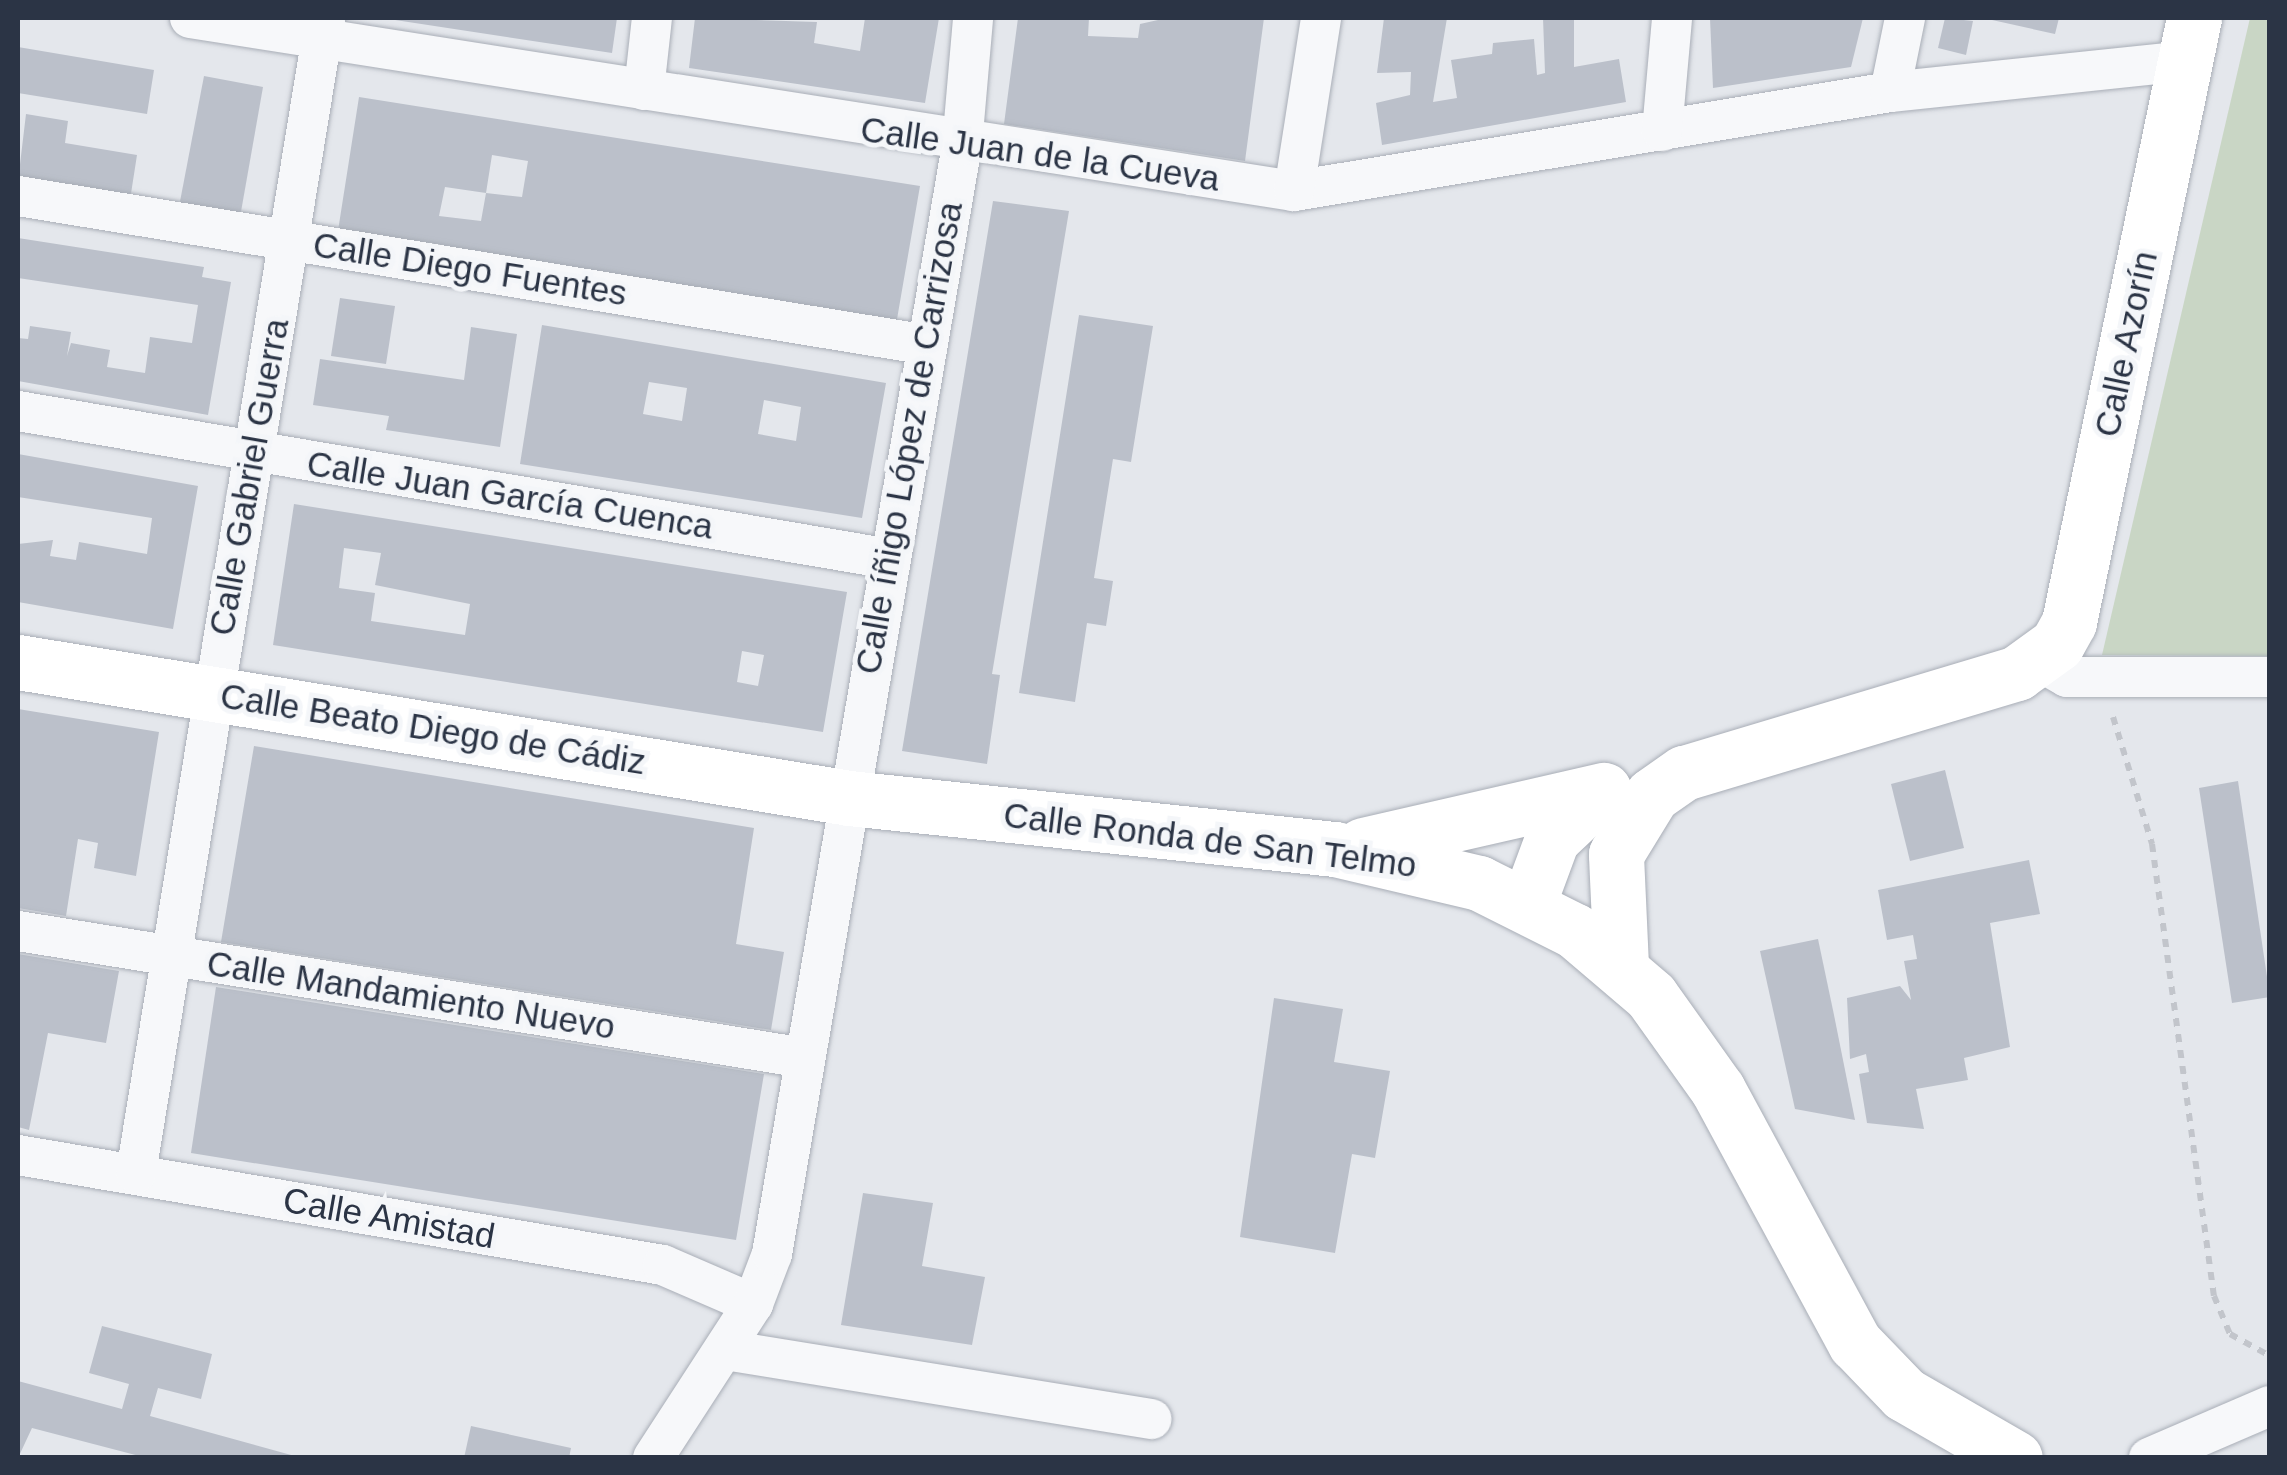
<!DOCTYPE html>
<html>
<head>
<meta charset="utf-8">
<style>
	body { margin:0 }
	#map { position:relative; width:2287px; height:1475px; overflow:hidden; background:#e4e7ec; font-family:Arial,sans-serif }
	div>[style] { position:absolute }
	.green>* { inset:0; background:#c9d6c5 }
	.building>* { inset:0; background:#bbc0ca }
	.path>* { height:6px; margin-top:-3px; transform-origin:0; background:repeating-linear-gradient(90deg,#c2c5cb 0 8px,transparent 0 16px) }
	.roads { filter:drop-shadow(0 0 2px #a9aeb7) drop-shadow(0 0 2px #a9aeb7) }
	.street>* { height:40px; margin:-20px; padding:0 20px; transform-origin:20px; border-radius:20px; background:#f7f8fa }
	.secondary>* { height:55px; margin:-27.5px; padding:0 27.5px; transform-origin:27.5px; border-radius:27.5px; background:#fff }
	span { translate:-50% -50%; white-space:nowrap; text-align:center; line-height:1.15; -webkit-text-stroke:10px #f4f6f9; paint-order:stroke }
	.street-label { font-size:35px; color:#2b3445 }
	.frame { position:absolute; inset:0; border:20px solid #2b3445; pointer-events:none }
</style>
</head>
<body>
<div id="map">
	<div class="green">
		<i style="clip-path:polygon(2250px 18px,2270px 18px,2269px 656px,2102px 655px)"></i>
	</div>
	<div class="building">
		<i style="clip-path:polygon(382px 18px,617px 18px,612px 53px)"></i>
		<i style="clip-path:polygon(695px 18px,817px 22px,814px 43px,860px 51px,865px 18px,939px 18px,925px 103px,689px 68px)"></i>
		<i style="clip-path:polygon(1018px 18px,1089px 18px,1088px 36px,1138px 38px,1140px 24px,1167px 18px,1264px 18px,1245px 161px,1004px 124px)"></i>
		<i style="clip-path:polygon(1384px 18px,1447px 18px,1433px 102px,1457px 98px,1451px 60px,1492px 54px,1493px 43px,1534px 39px,1537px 75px,1545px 73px,1543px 18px,1574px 18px,1574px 67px,1619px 59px,1626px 102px,1382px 145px,1376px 103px,1410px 95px,1411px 72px,1377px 73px)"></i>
		<i style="clip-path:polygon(1710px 18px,1863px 18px,1851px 67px,1713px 88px)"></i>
		<i style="clip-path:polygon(1945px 18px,1973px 21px,1966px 55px,1938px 48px)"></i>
		<i style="clip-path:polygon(1983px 18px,2059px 18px,2055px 34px)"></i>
		<i style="clip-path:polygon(18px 47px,154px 70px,147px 114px,18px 93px)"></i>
		<i style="clip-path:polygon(204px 76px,263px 87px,239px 223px,178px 212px)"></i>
		<i style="clip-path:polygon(evenodd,359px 97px,920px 186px,896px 325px,337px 237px,359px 97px,492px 155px,528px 161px,522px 197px,486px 193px,481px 221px,439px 216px,445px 187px,486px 193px,492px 155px)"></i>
		<i style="clip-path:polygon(26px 114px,68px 121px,65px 143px,137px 155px,130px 200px,18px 181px)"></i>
		<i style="clip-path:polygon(993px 201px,1069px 211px,992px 674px,1000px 675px,987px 764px,902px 751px)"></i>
		<i style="clip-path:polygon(18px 238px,204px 267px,202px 277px,231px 282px,208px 415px,18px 381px,18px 338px,28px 339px,30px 326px,71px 332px,67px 356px,71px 343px,110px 350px,107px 367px,145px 373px,150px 337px,192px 343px,198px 305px,18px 278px)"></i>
		<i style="clip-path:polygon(340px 298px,395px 306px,386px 364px,331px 356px)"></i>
		<i style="clip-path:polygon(1079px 315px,1153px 326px,1131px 462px,1113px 459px,1094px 578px,1113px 581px,1106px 626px,1087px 623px,1075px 702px,1019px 693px)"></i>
		<i style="clip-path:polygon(evenodd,542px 325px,886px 383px,862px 518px,520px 464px,542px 325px,649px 382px,687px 388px,682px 421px,643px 414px,649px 382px,542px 325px,764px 400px,801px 407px,796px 441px,758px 434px,764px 400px)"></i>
		<i style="clip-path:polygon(471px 327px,517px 334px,500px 447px,386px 430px,389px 416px,313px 405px,320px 359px,464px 380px)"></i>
		<i style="clip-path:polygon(18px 454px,198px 486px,173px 629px,18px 602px,18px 544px,53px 540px,50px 556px,76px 560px,79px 542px,147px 554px,152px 518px,18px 497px)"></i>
		<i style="clip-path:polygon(evenodd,294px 504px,847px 592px,823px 732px,273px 645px,294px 504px,344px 548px,381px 553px,375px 585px,470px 604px,465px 635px,371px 621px,375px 593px,339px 588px,344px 548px,294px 504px,742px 651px,764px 655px,758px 686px,737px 682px,742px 651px)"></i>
		<i style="clip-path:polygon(18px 709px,159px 732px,136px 876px,94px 868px,98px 843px,78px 839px,66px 916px,18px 908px)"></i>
		<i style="clip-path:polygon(254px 746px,754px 828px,736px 944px,784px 952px,771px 1030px,221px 942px)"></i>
		<i style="clip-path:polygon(1945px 770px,1964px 848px,1910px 861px,1891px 784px)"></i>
		<i style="clip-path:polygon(2238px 781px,2270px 997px,2232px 1003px,2199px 788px)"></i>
		<i style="clip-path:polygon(2029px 860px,2040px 914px,1990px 923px,2010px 1047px,1964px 1058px,1968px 1080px,1916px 1089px,1924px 1129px,1867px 1123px,1859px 1074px,1869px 1072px,1866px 1054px,1850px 1059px,1847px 998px,1900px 986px,1911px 1000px,1904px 961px,1917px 959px,1913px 935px,1887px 940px,1878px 890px)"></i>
		<i style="clip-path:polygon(1818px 939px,1834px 1015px,1855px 1120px,1795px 1109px,1760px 951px)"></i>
		<i style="clip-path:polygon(18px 954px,119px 971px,106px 1043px,48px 1033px,29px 1130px,18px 1127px)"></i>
		<i style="clip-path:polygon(216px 987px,764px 1074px,736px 1240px,191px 1153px)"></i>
		<i style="clip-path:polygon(1274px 998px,1343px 1009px,1334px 1062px,1390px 1071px,1375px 1158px,1352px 1154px,1335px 1253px,1240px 1237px)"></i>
		<i style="clip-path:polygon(863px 1193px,933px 1203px,922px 1266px,985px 1277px,972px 1345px,841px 1325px)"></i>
		<i style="clip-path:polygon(102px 1326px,212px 1354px,201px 1399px,158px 1388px,150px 1416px,302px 1458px,147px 1458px,32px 1428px,18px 1458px,18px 1381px,122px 1409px,129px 1384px,89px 1373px)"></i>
		<i style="clip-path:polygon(471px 1426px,571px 1448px,569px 1458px,464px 1458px)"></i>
	</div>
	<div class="path">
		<i style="left:2113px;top:717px;width:133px;rotate:72.9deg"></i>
		<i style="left:2152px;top:844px;width:456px;rotate:82.2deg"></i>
		<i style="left:2214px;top:1296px;width:41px;rotate:67.2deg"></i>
		<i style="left:2230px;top:1334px;width:46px;rotate:28.8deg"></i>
	</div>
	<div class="roads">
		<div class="street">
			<i style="left:190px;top:18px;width:1117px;rotate:8.91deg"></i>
			<i style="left:1294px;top:191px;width:604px;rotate:-9.43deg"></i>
			<i style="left:1890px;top:92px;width:296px;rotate:-6deg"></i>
			<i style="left:644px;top:90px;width:72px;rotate:-83.7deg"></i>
			<i style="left:1890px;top:92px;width:76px;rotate:-78.5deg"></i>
			<i style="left:1662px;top:131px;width:113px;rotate:-84.9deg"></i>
			<i style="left:1294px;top:191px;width:175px;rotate:-81.1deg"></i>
			<i style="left:18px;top:196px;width:916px;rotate:9.3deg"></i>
			<i style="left:18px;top:411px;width:878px;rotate:9.63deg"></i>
			<i style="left:2039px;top:661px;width:32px;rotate:30deg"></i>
			<i style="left:2067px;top:677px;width:203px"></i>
			<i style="left:18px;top:931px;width:797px;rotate:9.17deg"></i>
			<i style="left:18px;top:1155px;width:654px;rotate:9.68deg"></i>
			<i style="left:663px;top:1265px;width:98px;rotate:23.4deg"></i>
			<i style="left:136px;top:1173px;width:1170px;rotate:-80.71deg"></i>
			<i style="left:725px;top:1350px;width:432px;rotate:9.2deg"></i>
			<i style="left:653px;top:1458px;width:184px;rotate:-57deg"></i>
			<i style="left:753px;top:1304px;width:53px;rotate:-69.2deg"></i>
			<i style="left:772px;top:1254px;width:1125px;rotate:-80.28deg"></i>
			<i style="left:962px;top:145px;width:127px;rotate:-85deg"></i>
			<i style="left:2149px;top:1458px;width:132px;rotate:-23.3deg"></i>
		</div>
		<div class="secondary">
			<i style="left:18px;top:662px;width:842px;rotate:9.29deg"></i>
			<i style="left:849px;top:798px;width:489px;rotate:6deg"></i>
			<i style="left:1335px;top:849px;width:148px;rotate:13.3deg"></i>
			<i style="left:1479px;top:883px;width:107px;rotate:26.6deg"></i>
			<i style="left:1575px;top:931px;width:100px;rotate:40.5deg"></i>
			<i style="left:1651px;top:996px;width:115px;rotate:54.5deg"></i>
			<i style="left:1718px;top:1090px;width:288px;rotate:61.6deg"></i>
			<i style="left:1855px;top:1343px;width:71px;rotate:46.1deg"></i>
			<i style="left:1904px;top:1394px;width:128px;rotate:30deg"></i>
			<i style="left:1363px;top:845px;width:247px;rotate:-12.9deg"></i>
			<i style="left:1528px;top:904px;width:69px;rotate:-69.7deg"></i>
			<i style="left:1552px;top:839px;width:71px;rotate:-43.3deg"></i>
			<i style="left:1621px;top:966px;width:112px;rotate:-92.6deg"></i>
			<i style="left:1616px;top:854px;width:69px;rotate:-58.6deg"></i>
			<i style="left:1652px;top:795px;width:39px;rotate:-35deg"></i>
			<i style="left:1684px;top:773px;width:348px;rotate:-16.7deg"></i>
			<i style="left:2017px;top:673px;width:49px;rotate:-35.9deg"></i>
			<i style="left:2057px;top:644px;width:25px;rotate:-61deg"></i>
			<i style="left:2069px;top:622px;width:617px;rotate:-78.31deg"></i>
		</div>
	</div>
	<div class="street-label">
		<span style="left:1040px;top:154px;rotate:8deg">Calle Juan de la Cueva</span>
		<span style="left:470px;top:269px;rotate:9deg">Calle Diego Fuentes</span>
		<span style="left:2126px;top:344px;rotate:-78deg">Calle Azorín</span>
		<span style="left:909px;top:438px;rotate:-80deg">Calle íñigo López de Carrizosa</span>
		<span style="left:249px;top:477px;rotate:-80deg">Calle Gabriel Guerra</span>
		<span style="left:510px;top:495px;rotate:9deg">Calle Juan García Cuenca</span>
		<span style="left:433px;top:729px;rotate:9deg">Calle Beato Diego de Cádiz</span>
		<span style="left:1210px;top:840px;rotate:7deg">Calle Ronda de San Telmo</span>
		<span style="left:411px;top:995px;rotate:9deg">Calle Mandamiento Nuevo</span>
		<span style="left:389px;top:1218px;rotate:10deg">Calle Amistad</span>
	</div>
	<div class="frame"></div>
</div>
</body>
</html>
